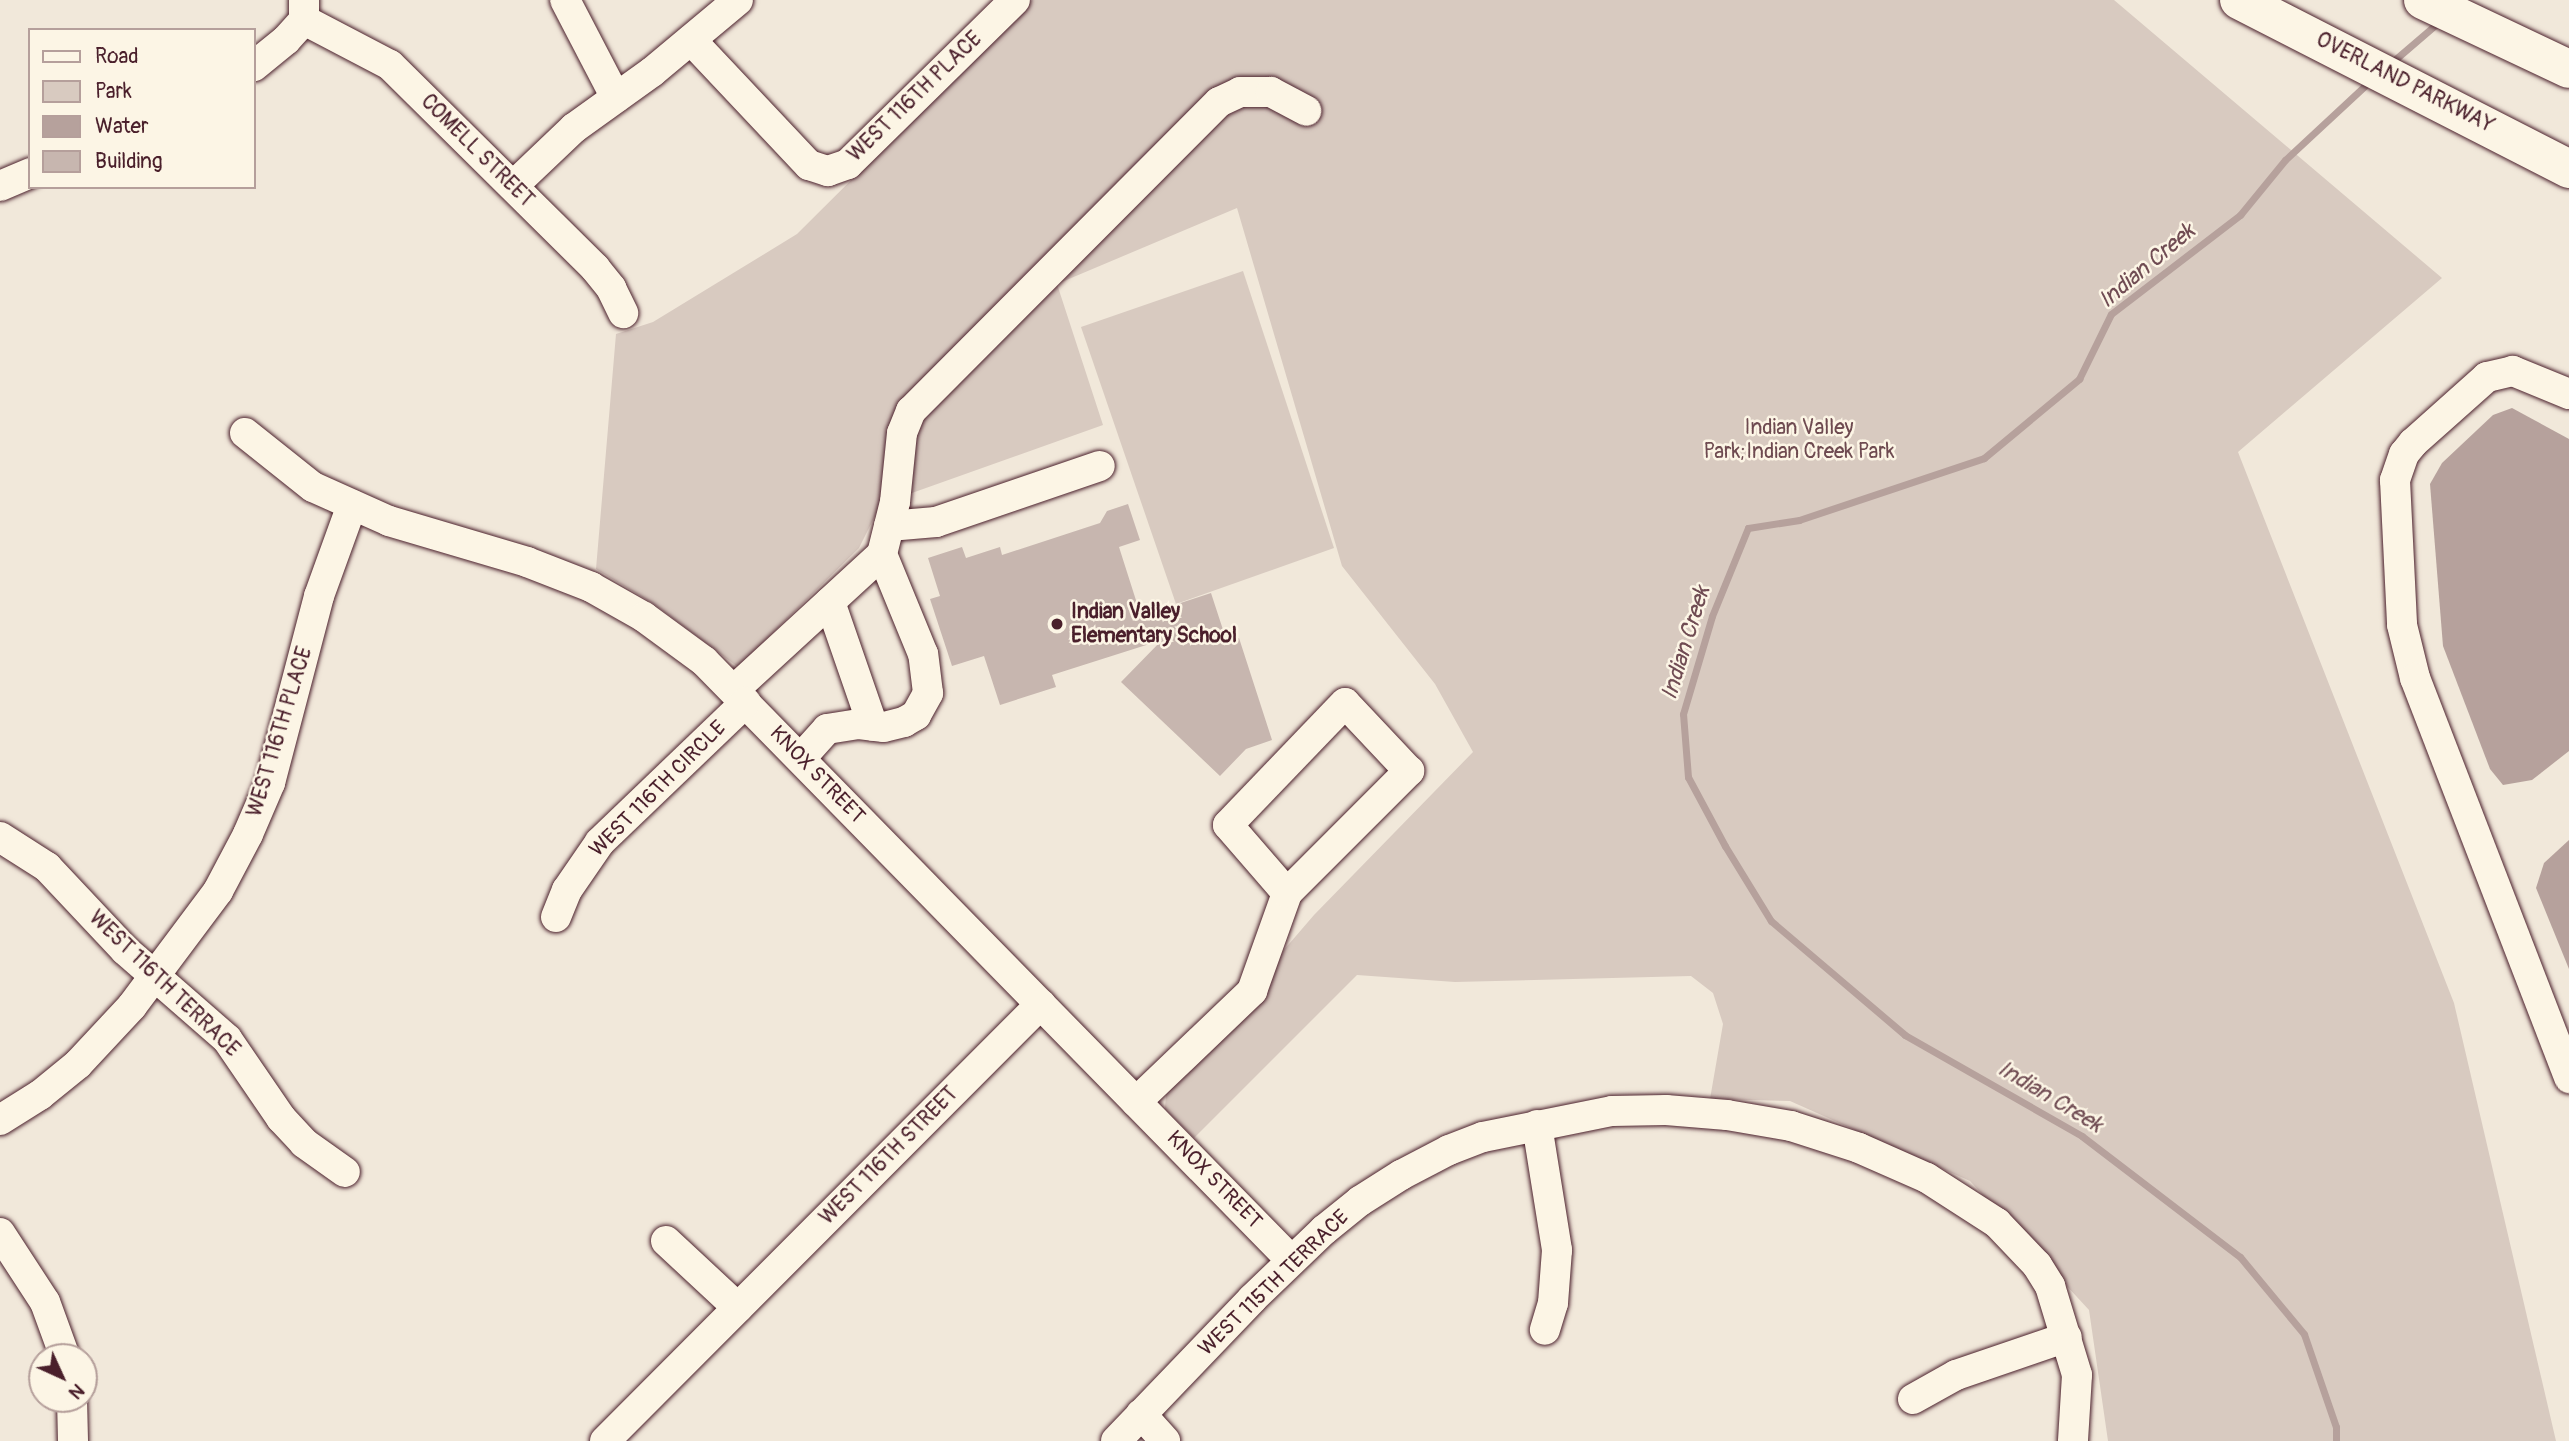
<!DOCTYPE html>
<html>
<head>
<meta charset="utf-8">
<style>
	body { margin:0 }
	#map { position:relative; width:2569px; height:1441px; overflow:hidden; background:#f1e8da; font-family:Pangolin,sans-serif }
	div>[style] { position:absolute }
	.green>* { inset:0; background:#d8cac0 }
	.water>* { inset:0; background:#b6a19c }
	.stream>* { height:7px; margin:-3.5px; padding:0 3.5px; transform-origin:3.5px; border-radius:3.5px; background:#b6a19c }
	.building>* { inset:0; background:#c7b6af }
	.roads { filter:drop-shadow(0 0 2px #4a1f2b) drop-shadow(0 0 2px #4a1f2b) }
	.minor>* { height:30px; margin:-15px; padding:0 15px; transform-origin:15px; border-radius:15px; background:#fcf5e5 }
	.highway>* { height:38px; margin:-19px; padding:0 19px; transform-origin:19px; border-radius:19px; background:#fcf5e5 }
	.dots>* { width:19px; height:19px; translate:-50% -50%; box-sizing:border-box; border:4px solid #fcf5e5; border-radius:50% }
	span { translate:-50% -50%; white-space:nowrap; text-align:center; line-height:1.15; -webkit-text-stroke:5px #fcf5e5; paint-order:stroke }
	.street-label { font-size:21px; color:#4a1f2b }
	.park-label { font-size:21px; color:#6e4a50 }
	.poi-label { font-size:21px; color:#4a1f2b; font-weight:700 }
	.left { translate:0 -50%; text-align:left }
	.water-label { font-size:23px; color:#704c53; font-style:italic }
	.legend { position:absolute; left:28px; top:28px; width:228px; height:161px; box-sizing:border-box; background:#fcf5e5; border:2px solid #b59f9b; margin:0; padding:9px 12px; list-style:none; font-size:21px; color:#4a1f2b }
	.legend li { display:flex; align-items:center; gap:14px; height:35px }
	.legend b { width:35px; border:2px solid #b59f9b }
	.north { position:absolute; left:28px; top:1343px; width:70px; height:70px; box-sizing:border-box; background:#fcf5e5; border:2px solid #b59f9b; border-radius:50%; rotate:135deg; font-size:19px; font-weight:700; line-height:28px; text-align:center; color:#4a1f2b }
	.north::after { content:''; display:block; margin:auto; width:24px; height:32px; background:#4a1f2b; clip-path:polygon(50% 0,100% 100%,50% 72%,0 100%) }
</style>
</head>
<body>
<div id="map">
	<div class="green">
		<i style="clip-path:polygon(1032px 0,2114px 0,2442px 278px,2238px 452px,2454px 1003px,2556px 1441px,2108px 1441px,2089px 1310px,1970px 1181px,1790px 1101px,1710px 1099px,1723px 1024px,1713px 993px,1691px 976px,1455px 982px,1357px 975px,1194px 1138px,1165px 1109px,1166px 1094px,1266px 988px,1283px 951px,1314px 915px,1473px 752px,1435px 684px,1342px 566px,1237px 208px,1057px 284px,1103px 425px,881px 504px,859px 548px,738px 667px,654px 604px,596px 569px,616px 334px,653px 322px,797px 234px)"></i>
		<i style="clip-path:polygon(1243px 271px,1334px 548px,1176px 604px,1081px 327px)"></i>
	</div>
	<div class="water">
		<i style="clip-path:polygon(2512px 408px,2569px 439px,2569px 751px,2532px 780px,2503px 785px,2490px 769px,2443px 646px,2430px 484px,2442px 463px,2493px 415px)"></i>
		<i style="clip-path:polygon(2569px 840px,2569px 969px,2536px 888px,2544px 863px)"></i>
	</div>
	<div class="stream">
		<i style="left:2391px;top:63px;width:65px;rotate:-40.6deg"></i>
		<i style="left:2336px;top:1441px;width:14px;rotate:-90deg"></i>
		<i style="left:2336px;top:1427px;width:98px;rotate:-109deg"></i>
		<i style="left:2304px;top:1334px;width:100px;rotate:-129.7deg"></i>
		<i style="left:2240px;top:1257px;width:199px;rotate:-142.6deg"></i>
		<i style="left:2082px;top:1136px;width:204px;rotate:-150.3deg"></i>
		<i style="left:1905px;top:1035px;width:176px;rotate:-139.6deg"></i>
		<i style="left:1771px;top:921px;width:88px;rotate:-121.5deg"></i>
		<i style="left:1725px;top:846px;width:78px;rotate:-118.2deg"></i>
		<i style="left:1688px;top:777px;width:63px;rotate:-94.5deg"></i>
		<i style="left:1683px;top:714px;width:102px;rotate:-73.5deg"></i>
		<i style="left:1712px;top:616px;width:95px;rotate:-67.8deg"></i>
		<i style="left:1748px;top:528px;width:52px;rotate:-8.9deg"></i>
		<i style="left:1799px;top:520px;width:195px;rotate:-18.5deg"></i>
		<i style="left:1984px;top:458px;width:124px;rotate:-39.7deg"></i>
		<i style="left:2079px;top:379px;width:72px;rotate:-63.8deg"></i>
		<i style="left:2111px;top:314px;width:163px;rotate:-37.5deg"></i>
		<i style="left:2240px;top:215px;width:71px;rotate:-50.7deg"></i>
		<i style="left:2285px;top:160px;width:117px;rotate:-42.9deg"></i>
	</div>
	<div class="building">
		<i style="clip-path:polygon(1128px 504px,1140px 540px,1119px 547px,1141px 616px,1211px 593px,1227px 642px,1239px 638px,1272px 740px,1246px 749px,1220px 776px,1121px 682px,1162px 640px,1052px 675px,1056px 687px,1000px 705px,984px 656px,952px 666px,930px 599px,940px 596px,928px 558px,962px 547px,966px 558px,1000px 547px,1002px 555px,1100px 523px,1107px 511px)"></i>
	</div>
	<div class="roads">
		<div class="minor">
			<i style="left:565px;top:0;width:110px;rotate:62.5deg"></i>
			<i style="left:304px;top:20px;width:97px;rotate:27.6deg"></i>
			<i style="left:390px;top:65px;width:289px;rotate:44.7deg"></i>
			<i style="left:595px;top:268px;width:26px;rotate:51deg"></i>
			<i style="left:611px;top:288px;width:28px;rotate:64deg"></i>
			<i style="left:691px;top:40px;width:172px;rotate:46.7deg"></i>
			<i style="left:809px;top:165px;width:20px;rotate:18deg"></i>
			<i style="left:828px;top:171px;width:21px;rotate:-19deg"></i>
			<i style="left:848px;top:164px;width:234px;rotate:-44.5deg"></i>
			<i style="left:254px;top:66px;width:41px;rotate:-39.1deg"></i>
			<i style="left:286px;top:40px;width:27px;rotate:-48deg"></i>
			<i style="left:304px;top:20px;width:20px;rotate:-90deg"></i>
			<i style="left:0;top:186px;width:33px;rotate:-23deg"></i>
			<i style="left:513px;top:186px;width:84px;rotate:-43.6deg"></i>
			<i style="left:574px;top:128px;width:96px;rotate:-35.7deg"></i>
			<i style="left:652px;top:72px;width:112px;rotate:-39.9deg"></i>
			<i style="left:2569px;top:394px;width:61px;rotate:-157.7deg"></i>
			<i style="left:2513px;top:371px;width:27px;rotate:167deg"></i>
			<i style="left:2487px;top:377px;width:99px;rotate:138.3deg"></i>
			<i style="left:2413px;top:443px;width:14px;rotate:129deg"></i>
			<i style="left:2404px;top:454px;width:28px;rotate:109deg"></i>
			<i style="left:2395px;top:480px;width:145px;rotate:87.2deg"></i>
			<i style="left:2402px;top:625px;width:55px;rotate:76.2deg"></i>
			<i style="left:2415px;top:678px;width:429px;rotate:68.9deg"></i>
			<i style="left:245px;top:433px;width:87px;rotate:38.5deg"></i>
			<i style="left:313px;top:487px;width:83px;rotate:24.1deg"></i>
			<i style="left:389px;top:521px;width:144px;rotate:16.5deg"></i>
			<i style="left:527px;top:562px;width:69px;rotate:21.3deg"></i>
			<i style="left:591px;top:587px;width:61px;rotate:29.5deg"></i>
			<i style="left:644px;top:617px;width:74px;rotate:36.3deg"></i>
			<i style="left:704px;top:661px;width:839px;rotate:45.58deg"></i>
			<i style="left:889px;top:526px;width:47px;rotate:-4.9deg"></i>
			<i style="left:936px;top:522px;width:173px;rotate:-18.9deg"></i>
			<i style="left:830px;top:602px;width:131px;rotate:70.9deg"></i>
			<i style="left:734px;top:690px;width:201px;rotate:-42.6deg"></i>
			<i style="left:882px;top:554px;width:54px;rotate:-76deg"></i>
			<i style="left:895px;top:502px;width:69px;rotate:-84.2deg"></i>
			<i style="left:902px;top:433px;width:24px;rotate:-68deg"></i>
			<i style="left:911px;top:411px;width:436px;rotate:-45.1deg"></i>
			<i style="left:1219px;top:102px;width:23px;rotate:-25deg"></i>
			<i style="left:1240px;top:92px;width:31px"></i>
			<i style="left:1271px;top:92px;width:40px;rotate:28deg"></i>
			<i style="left:801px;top:758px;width:39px;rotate:-48deg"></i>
			<i style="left:827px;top:729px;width:32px;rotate:-9deg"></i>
			<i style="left:859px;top:724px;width:25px;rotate:7deg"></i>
			<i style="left:884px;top:727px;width:21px;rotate:-14deg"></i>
			<i style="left:904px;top:722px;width:14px;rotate:-30deg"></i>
			<i style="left:916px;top:715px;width:25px;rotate:-61deg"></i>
			<i style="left:928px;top:693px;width:39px;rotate:-97deg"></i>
			<i style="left:923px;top:654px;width:108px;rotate:-112.3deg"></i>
			<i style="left:0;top:837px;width:56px;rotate:32.6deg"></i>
			<i style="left:47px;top:867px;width:114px;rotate:46.8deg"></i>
			<i style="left:125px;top:950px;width:135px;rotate:41.1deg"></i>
			<i style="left:227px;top:1039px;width:96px;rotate:55.6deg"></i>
			<i style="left:281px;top:1118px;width:34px;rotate:47deg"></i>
			<i style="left:304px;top:1143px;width:50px;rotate:35.3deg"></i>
			<i style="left:556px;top:917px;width:29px;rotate:-68deg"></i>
			<i style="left:567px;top:890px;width:58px;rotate:-55.5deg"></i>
			<i style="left:600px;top:842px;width:202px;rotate:-43.8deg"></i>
			<i style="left:1136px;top:1102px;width:161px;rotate:-43.7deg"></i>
			<i style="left:1252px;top:991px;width:104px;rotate:-70.3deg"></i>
			<i style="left:1287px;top:893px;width:173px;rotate:-45deg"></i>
			<i style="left:1409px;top:771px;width:93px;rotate:-133.3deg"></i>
			<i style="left:1345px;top:703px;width:169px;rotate:133.8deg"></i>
			<i style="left:1228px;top:825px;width:90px;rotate:49.1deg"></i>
			<i style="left:0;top:1120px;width:47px;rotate:-32deg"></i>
			<i style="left:40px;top:1095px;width:49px;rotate:-39.2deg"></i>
			<i style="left:78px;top:1064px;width:79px;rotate:-47deg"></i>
			<i style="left:132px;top:1006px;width:144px;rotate:-53.2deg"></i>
			<i style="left:218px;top:891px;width:64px;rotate:-62.2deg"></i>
			<i style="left:248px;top:834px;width:56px;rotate:-66.7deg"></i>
			<i style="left:270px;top:783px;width:193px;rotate:-75.3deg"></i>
			<i style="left:319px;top:596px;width:97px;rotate:-70.1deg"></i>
			<i style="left:1537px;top:1125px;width:127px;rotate:80.9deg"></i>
			<i style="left:1557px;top:1250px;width:53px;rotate:94.3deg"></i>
			<i style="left:1553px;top:1303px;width:28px;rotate:107deg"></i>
			<i style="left:0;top:1233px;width:82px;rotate:56.9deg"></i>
			<i style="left:45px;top:1302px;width:59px;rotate:70deg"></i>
			<i style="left:666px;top:1241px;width:98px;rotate:42.9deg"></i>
			<i style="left:72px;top:1399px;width:42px;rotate:88.6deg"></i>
			<i style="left:1913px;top:1399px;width:49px;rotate:-29.2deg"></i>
			<i style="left:1956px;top:1375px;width:117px;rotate:-18.9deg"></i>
			<i style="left:1141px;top:1414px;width:36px;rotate:48deg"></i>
			<i style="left:605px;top:1441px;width:617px;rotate:-45.07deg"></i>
			<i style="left:1116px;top:1441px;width:197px;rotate:-46.2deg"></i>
			<i style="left:1252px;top:1299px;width:100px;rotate:-43.8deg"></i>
			<i style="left:1324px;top:1230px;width:46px;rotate:-38.9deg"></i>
			<i style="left:1360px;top:1201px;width:49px;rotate:-32.4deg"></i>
			<i style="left:1401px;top:1175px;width:54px;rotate:-27.5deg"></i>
			<i style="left:1449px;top:1150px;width:36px;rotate:-21deg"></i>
			<i style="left:1483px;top:1137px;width:132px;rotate:-11.4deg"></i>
			<i style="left:1612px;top:1111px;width:54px;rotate:-1.1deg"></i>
			<i style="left:1666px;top:1110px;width:61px;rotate:4.7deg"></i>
			<i style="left:1727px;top:1115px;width:65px;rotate:9.8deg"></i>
			<i style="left:1791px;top:1126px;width:71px;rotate:17.9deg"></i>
			<i style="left:1859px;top:1148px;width:74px;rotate:23.8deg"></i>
			<i style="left:1927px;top:1178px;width:83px;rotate:32.7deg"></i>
			<i style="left:1997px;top:1223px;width:58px;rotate:46.4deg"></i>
			<i style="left:2037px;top:1265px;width:25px;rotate:58deg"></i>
			<i style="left:2050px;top:1286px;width:93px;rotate:73.1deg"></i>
			<i style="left:2077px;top:1375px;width:66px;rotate:93.5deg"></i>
		</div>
		<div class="highway">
			<i style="left:2239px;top:0;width:371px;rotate:27.1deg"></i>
			<i style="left:2423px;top:0;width:161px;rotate:25.3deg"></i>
		</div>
	</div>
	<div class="dots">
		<i style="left:1057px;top:624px;background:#4a1f2b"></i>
	</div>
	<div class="street-label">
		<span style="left:2405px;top:83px;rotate:27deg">OVERLAND PARKWAY</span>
		<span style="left:915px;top:97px;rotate:-44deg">WEST 116TH PLACE</span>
		<span style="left:477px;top:151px;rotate:45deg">COMELL STREET</span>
		<span style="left:280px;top:732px;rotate:-73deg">WEST 116TH PLACE</span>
		<span style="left:817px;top:775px;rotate:46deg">KNOX STREET</span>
		<span style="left:658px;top:789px;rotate:-45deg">WEST 116TH CIRCLE</span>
		<span style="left:164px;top:984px;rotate:44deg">WEST 116TH TERRACE</span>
		<span style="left:889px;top:1156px;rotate:-45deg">WEST 116TH STREET</span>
		<span style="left:1214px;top:1180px;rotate:46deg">KNOX STREET</span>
		<span style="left:1274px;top:1283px;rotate:-44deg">WEST 115TH TERRACE</span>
	</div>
	<div class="park-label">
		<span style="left:1799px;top:440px">Indian Valley<br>Park;Indian Creek Park</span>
	</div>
	<div class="poi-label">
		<span class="left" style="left:1071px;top:624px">Indian Valley<br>Elementary School</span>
	</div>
	<div class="water-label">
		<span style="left:2147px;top:266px;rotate:-40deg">Indian Creek</span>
		<span style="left:1686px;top:643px;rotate:-73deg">Indian Creek</span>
		<span style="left:2050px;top:1097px;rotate:31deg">Indian Creek</span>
	</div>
	<ul class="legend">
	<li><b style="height:9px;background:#fcf5e5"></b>Road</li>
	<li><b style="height:19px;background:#d8cac0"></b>Park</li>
	<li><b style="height:19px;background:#b6a19c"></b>Water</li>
	<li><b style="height:19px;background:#c7b6af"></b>Building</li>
	</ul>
	<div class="north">N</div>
</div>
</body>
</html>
